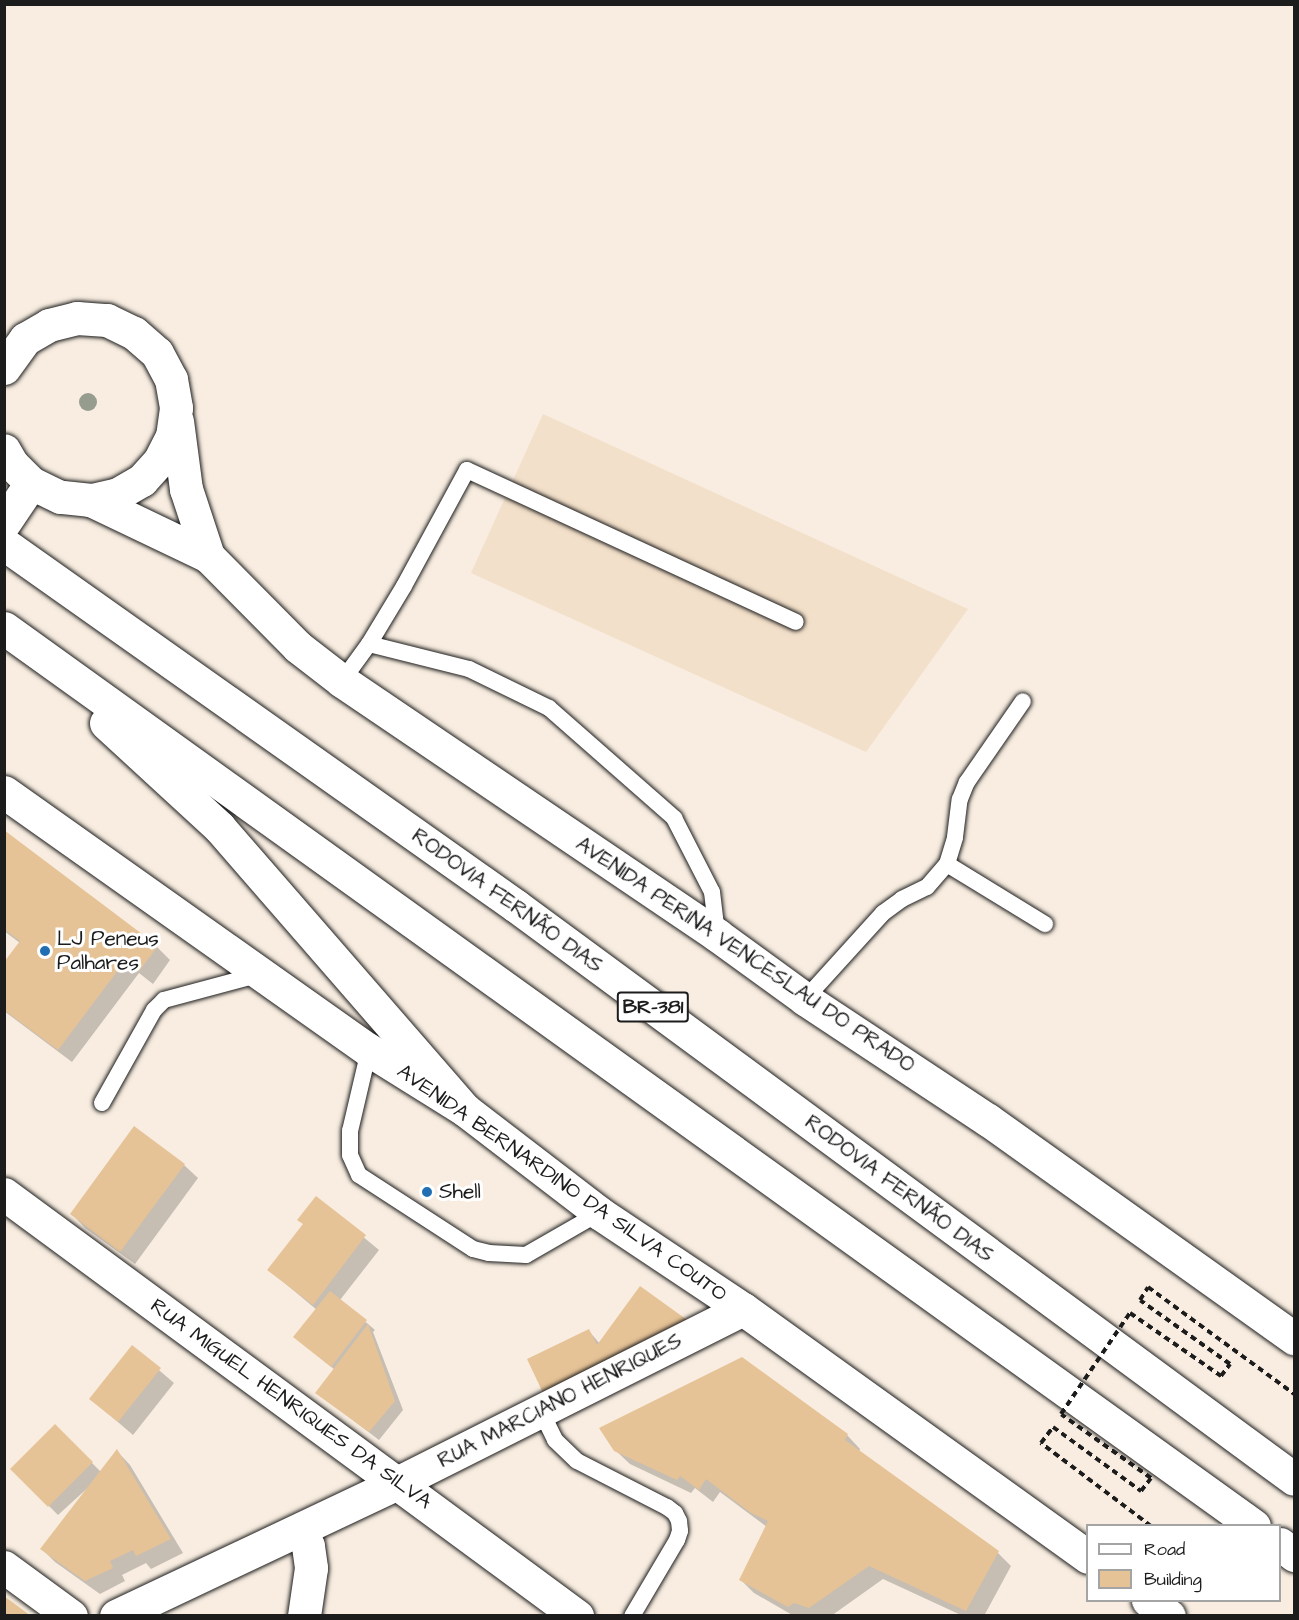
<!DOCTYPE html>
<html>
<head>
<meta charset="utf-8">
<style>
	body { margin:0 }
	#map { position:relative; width:1299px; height:1620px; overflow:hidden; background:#f8ede0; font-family:"Architects Daughter",sans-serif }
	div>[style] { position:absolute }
	.built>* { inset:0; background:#f3e0ca }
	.shadow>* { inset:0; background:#0003 }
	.building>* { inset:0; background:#e6c397 }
	.roads { filter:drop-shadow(0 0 2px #1c1c1c) drop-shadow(0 0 2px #1c1c1c) }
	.lane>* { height:16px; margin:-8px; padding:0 8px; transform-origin:8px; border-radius:8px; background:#fff }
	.street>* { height:33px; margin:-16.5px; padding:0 16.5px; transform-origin:16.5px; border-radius:16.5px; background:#fff }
	.primary>* { height:33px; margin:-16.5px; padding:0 16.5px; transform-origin:16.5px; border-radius:16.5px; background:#fff }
	.highway>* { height:33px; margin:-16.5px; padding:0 16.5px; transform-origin:16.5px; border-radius:16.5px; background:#fff }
	.path-bridge>* { height:4px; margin-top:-2px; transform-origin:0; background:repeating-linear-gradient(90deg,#1c1c1c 0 6px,transparent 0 10.5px) }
	.trees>* { width:18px; height:18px; margin:-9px; border-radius:50%; background:#969d8f }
	.dots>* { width:16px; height:16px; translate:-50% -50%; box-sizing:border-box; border:3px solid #fff; border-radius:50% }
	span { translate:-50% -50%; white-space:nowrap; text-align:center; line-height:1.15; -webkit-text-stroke:6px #fff; paint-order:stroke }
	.shield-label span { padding:2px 4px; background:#fff; border:2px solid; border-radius:4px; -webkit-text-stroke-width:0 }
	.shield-label { font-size:20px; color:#1c1c1c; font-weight:700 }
	.street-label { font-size:21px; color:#1c1c1c }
	.poi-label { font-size:21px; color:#1c1c1c }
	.left { translate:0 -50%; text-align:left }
	.frame { position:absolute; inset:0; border:6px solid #1c1c1c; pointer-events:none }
	.legend { position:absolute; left:1086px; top:1524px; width:195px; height:78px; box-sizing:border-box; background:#fff; border:2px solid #a4a4a4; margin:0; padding:8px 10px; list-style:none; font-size:18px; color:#1c1c1c }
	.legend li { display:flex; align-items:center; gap:12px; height:30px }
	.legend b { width:30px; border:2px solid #a4a4a4 }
</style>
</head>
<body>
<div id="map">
	<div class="built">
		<i style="clip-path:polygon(543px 414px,968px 609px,866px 752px,471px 573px)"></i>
	</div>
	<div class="shadow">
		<i style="clip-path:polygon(4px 832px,157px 947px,170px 960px,153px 984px,139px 973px,72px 1062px,4px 1011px,4px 964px,20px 943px,4px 931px)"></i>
		<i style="clip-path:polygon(184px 1165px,198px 1178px,135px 1264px,85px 1228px,72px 1214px)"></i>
		<i style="clip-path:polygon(316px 1198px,379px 1250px,340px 1300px,375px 1330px,373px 1332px,403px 1410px,379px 1440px,317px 1393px,335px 1370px,295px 1337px,317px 1310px,269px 1270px,304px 1224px)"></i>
		<i style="clip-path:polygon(589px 1331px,600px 1344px,554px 1403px)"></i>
		<i style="clip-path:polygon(132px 1347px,174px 1383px,133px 1435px,91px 1399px)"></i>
		<i style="clip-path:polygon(55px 1426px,101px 1472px,117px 1451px,130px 1465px,183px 1553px,151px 1569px,146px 1563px,122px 1575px,125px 1581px,100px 1594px,55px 1562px,42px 1549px,92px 1484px,58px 1515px,12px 1469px)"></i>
		<i style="clip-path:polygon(847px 1435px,860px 1449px,859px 1452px,998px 1553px,1011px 1566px,984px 1616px,963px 1616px,883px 1579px,831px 1616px,794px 1616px,754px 1593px,741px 1580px,767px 1527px,720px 1492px,713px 1502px,695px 1488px,691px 1493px,630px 1464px,615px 1450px)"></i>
	</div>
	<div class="building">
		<i style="clip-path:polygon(4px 830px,158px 946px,139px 971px,125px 961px,58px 1050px,4px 1010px,4px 962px,20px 941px,4px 929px)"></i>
		<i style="clip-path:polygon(134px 1126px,185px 1164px,120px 1252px,70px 1214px)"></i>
		<i style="clip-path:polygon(316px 1196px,366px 1235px,313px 1305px,267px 1270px,303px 1224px,297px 1220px)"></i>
		<i style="clip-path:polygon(640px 1286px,690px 1322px,544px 1395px,527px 1359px,589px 1329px,597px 1345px)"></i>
		<i style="clip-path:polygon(330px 1291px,367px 1320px,331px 1367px,293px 1337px)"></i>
		<i style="clip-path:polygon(368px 1324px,395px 1401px,369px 1432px,315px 1393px)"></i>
		<i style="clip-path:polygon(132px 1345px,161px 1368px,118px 1422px,89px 1399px)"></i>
		<i style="clip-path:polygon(742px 1357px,848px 1434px,845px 1440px,999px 1551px,966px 1611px,869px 1566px,809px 1608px,794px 1603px,788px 1607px,739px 1580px,768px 1521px,751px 1513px,706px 1479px,699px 1490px,680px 1476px,677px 1480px,614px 1451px,599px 1428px)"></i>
		<i style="clip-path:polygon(55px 1424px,93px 1462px,48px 1507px,10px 1469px)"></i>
		<i style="clip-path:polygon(117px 1449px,171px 1539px,136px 1556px,133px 1550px,110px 1561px,113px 1568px,85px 1581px,40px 1549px)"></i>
		<i style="clip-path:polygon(4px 1596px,31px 1616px,4px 1616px)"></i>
	</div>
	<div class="roads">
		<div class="lane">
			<i style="left:369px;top:644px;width:103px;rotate:14deg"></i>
			<i style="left:469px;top:669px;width:89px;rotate:26deg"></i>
			<i style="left:549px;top:708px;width:167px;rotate:41.3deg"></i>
			<i style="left:674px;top:818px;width:83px;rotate:62.8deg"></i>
			<i style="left:712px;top:892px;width:42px;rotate:83.2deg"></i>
			<i style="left:342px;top:681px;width:46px;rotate:-53.9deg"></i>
			<i style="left:369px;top:644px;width:68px;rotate:-58.9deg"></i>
			<i style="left:404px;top:586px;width:132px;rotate:-61.5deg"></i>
			<i style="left:467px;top:470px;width:362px;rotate:24.8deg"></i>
			<i style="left:947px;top:864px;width:115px;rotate:31.5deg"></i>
			<i style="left:805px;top:999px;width:116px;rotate:-47.8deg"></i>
			<i style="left:883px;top:913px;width:24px;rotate:-36deg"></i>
			<i style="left:902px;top:899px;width:28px;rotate:-26deg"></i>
			<i style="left:927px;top:887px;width:30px;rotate:-49deg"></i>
			<i style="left:947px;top:864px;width:28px;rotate:-73deg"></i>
			<i style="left:955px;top:837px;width:38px;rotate:-83deg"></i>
			<i style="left:960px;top:799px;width:18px;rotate:-68deg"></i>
			<i style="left:967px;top:782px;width:98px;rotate:-55.3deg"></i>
			<i style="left:369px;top:1050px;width:83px;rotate:103.2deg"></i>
			<i style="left:350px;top:1131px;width:24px;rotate:90deg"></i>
			<i style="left:350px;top:1155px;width:22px;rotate:66deg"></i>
			<i style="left:359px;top:1175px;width:136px;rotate:33deg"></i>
			<i style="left:473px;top:1249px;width:16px;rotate:14deg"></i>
			<i style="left:489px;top:1253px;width:37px;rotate:3deg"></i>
			<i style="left:526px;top:1255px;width:84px;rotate:-29.9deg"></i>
			<i style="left:102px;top:1103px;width:107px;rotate:-60.8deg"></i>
			<i style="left:154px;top:1010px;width:14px;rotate:-45deg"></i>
			<i style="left:164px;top:1000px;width:100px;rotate:-15deg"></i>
			<i style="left:541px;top:1411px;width:32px;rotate:64deg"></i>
			<i style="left:555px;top:1440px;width:30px;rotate:44deg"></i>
			<i style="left:577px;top:1461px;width:101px;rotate:27.1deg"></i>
			<i style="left:667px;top:1507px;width:10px;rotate:37deg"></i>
			<i style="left:675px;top:1513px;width:9px;rotate:63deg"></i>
			<i style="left:679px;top:1521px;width:10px;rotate:84deg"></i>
			<i style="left:680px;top:1531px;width:9px;rotate:108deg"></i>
			<i style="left:677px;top:1540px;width:88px;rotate:120.6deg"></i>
		</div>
		<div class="street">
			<i style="left:4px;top:1194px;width:712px;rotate:36.37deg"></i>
			<i style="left:301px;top:1530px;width:17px;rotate:66deg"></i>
			<i style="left:308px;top:1546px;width:22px;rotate:82deg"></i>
			<i style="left:311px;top:1568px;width:49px;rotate:98.3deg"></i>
			<i style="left:4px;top:1567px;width:83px;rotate:36.2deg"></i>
			<i style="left:116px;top:1616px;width:313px;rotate:-25.3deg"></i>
			<i style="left:399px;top:1482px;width:385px;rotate:-26.7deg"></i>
		</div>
		<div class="primary">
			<i style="left:4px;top:368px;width:36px;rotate:-54deg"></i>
			<i style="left:25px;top:339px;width:28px;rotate:-30deg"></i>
			<i style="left:49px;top:325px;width:29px;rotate:-14deg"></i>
			<i style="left:77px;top:318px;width:30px;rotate:4deg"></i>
			<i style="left:107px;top:320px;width:30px;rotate:26deg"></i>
			<i style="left:134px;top:333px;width:30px;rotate:41deg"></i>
			<i style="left:157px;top:353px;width:30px;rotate:62deg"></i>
			<i style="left:171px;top:379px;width:29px;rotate:80deg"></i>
			<i style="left:176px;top:408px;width:28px;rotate:98deg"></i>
			<i style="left:172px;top:436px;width:27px;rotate:117deg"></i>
			<i style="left:160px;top:460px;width:27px;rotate:132deg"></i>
			<i style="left:142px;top:480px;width:28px;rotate:150deg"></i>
			<i style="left:118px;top:494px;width:28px;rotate:167deg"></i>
			<i style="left:91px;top:500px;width:31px;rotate:-174deg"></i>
			<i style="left:60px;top:497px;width:32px;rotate:-154deg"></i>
			<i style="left:31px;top:483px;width:27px;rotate:-135deg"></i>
			<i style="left:12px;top:464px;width:16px;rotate:-120deg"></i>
			<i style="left:177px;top:421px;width:69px;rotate:82.5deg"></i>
			<i style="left:186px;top:489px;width:71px;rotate:71.8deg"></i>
			<i style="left:91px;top:500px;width:130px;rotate:25.6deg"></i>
			<i style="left:208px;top:556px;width:128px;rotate:45.3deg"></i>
			<i style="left:298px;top:647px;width:56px;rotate:37.7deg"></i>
			<i style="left:342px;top:681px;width:453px;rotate:34.1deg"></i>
			<i style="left:717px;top:935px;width:109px;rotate:36deg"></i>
			<i style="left:805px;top:999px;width:219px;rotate:33.5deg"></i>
			<i style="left:988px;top:1120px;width:376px;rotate:35.5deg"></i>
			<i style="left:4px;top:523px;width:48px;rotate:-56deg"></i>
			<i style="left:4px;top:792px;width:447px;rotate:35.3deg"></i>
			<i style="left:369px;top:1050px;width:113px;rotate:32deg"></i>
			<i style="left:465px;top:1110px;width:169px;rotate:37.5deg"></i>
			<i style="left:599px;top:1213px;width:173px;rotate:33.7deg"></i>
			<i style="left:743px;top:1309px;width:425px;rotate:35.7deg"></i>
			<i style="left:1148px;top:1600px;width:26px;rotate:37deg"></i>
		</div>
		<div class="highway">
			<i style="left:4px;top:544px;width:627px;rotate:35.26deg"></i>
			<i style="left:516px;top:906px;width:966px;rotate:36.37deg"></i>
			<i style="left:4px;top:628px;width:1539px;rotate:35.69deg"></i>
			<i style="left:106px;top:723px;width:154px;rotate:42.6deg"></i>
			<i style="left:219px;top:827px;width:375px;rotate:49deg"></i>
			<i style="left:1280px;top:1544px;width:18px;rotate:38deg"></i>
		</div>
	</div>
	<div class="path-bridge">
		<i style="left:1151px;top:1526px;width:138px;rotate:-143deg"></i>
		<i style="left:1041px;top:1443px;width:20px;rotate:-53deg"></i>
		<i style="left:1053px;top:1427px;width:109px;rotate:36deg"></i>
		<i style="left:1141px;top:1491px;width:16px;rotate:-52deg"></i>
		<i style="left:1151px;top:1478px;width:110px;rotate:-144.6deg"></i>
		<i style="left:1061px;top:1414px;width:122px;rotate:-55.7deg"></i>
		<i style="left:1130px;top:1313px;width:111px;rotate:34.7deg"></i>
		<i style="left:1221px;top:1376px;width:15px;rotate:-53deg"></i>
		<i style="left:1230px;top:1364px;width:110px;rotate:-144.6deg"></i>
		<i style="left:1140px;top:1300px;width:15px;rotate:-58deg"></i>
		<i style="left:1148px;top:1287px;width:181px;rotate:36.2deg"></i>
	</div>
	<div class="trees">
		<i style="left:88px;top:402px"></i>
	</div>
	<div class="dots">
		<i style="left:45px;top:951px;background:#1f6fb2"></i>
		<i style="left:427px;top:1192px;background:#1f6fb2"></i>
	</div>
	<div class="shield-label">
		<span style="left:653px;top:1007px">BR-381</span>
	</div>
	<div class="street-label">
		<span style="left:507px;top:901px;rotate:36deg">RODOVIA FERNÃO DIAS</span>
		<span style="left:745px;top:955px;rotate:34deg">AVENIDA PERINA VENCESLAU DO PRADO</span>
		<span style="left:562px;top:1183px;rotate:35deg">AVENIDA BERNARDINO DA SILVA COUTO</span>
		<span style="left:899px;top:1189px;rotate:37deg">RODOVIA FERNÃO DIAS</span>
		<span style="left:560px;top:1401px;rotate:-27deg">RUA MARCIANO HENRIQUES</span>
		<span style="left:291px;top:1404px;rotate:36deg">RUA MIGUEL HENRIQUES DA SILVA</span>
	</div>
	<div class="poi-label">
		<span class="left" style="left:57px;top:951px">LJ Peneus<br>Palhares</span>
		<span class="left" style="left:439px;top:1192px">Shell</span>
	</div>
	<div class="frame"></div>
	<ul class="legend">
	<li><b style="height:8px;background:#fff"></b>Road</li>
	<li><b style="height:16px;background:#e6c397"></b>Building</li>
	</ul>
</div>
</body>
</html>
